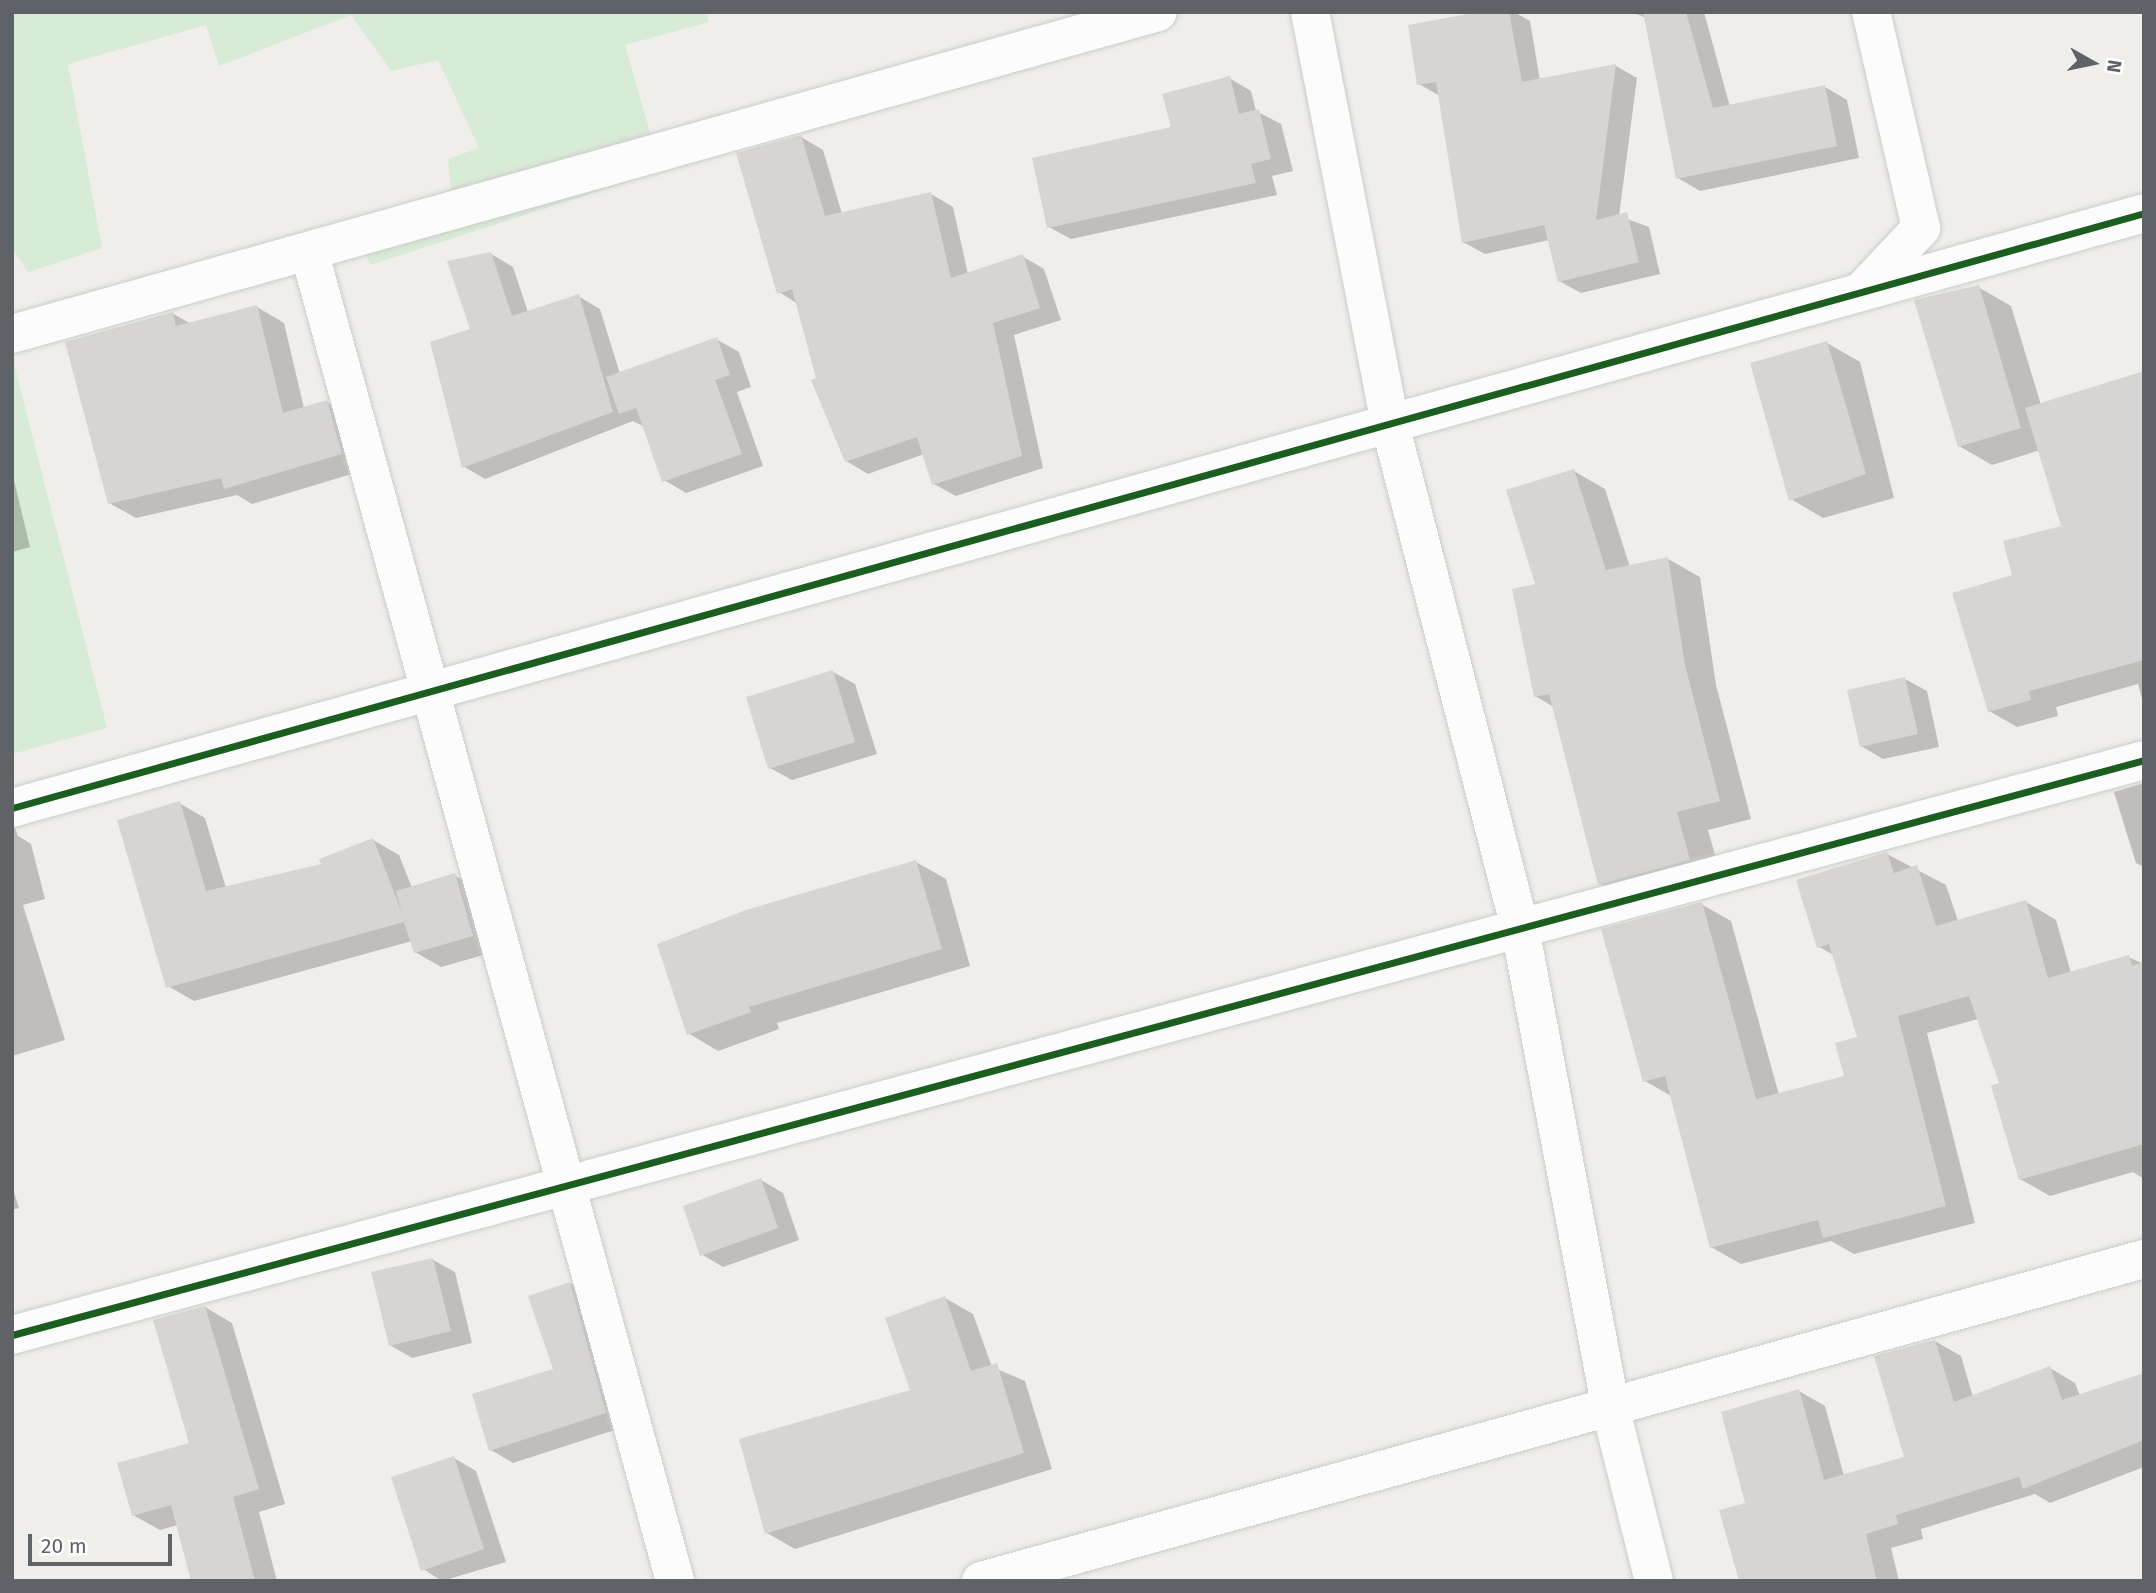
<!DOCTYPE html>
<html>
<head>
<meta charset="utf-8">
<style>
	body { margin:0 }
	#map { position:relative; width:2156px; height:1593px; overflow:hidden; background:#efeeea; font-family:"Fira Sans",sans-serif }
	div>[style] { position:absolute }
	.green>* { inset:0; background:#d8ebd6 }
	.shadow>* { inset:0; background:#0003 }
	.building>* { inset:0; background:#d6d5d3 }
	.roads { filter:drop-shadow(0 0 2px #cbcccc) drop-shadow(0 0 2px #cbcccc) }
	.street>* { height:38px; margin:-19px; padding:0 19px; transform-origin:19px; border-radius:19px; background:#fdfcfc }
	.cycleway>* { height:7px; margin:-3.5px; padding:0 3.5px; transform-origin:3.5px; border-radius:3.5px; background:#1b5e20 }
	span { translate:-50% -50%; white-space:nowrap; text-align:center; line-height:1.15; -webkit-text-stroke:6px #fff; paint-order:stroke }
	.frame { position:absolute; inset:0; border:14px solid #5f6368; pointer-events:none }
	.north { position:absolute; left:2058px; top:28px; width:70px; height:70px; -webkit-text-stroke:5px #fff; paint-order:stroke; rotate:99deg; font-size:19px; font-weight:700; line-height:28px; text-align:center; color:#5f6368 }
	.north::after { content:''; display:block; margin:auto; width:24px; height:32px; background:#5f6368; clip-path:polygon(50% 0,100% 100%,50% 72%,0 100%) }
	.scale { position:absolute; left:28px; top:1534px; width:144px; height:32px; box-sizing:border-box; border:4px solid #5f6368; border-top:0; padding-left:9px; font-size:21px; line-height:24px; white-space:nowrap; color:#5f6368; -webkit-text-stroke:5px #fff; paint-order:stroke }
</style>
</head>
<body>
<div id="map">
	<div class="green">
		<i style="clip-path:polygon(12px 12px,707px 12px,709px 22px,625px 45px,661px 171px,370px 265px,355px 224px,451px 189px,448px 159px,479px 148px,438px 60px,391px 71px,351px 15px,219px 66px,206px 25px,68px 64px,102px 248px,28px 272px,12px 249px)"></i>
		<i style="clip-path:polygon(12px 356px,107px 728px,12px 754px)"></i>
	</div>
	<div class="shadow">
		<i style="clip-path:polygon(1488px 12px,1514px 12px,1530px 21px,1540px 81px,1616px 66px,1637px 78px,1619px 216px,1649px 227px,1660px 274px,1581px 293px,1559px 281px,1549px 240px,1485px 254px,1463px 242px,1440px 96px,1419px 84px)"></i>
		<i style="clip-path:polygon(1632px 12px,1704px 12px,1730px 107px,1825px 87px,1847px 100px,1859px 158px,1700px 191px,1678px 178px,1646px 18px)"></i>
		<i style="clip-path:polygon(1229px 78px,1251px 91px,1256px 111px,1281px 124px,1293px 171px,1272px 176px,1277px 195px,1071px 239px,1049px 227px)"></i>
		<i style="clip-path:polygon(801px 137px,823px 150px,842px 214px,931px 194px,953px 207px,968px 274px,1022px 256px,1044px 269px,1061px 320px,1014px 335px,1043px 468px,956px 496px,934px 484px,924px 454px,868px 474px,846px 461px,798px 304px,779px 292px)"></i>
		<i style="clip-path:polygon(491px 254px,513px 267px,528px 312px,578px 296px,600px 309px,620px 374px,716px 339px,739px 352px,751px 387px,737px 392px,763px 466px,686px 493px,664px 480px,643px 426px,633px 421px,485px 479px,463px 466px,472px 330px)"></i>
		<i style="clip-path:polygon(1978px 287px,2011px 306px,2041px 405px,2144px 373px,2144px 706px,2138px 684px,2056px 707px,2058px 716px,2017px 727px,1989px 711px,2014px 576px,2063px 527px,2040px 450px,1992px 465px,1959px 446px)"></i>
		<i style="clip-path:polygon(257px 307px,284px 323px,304px 408px,327px 402px,354px 417px,368px 469px,252px 504px,237px 495px,136px 518px,109px 503px,172px 313px,191px 324px)"></i>
		<i style="clip-path:polygon(1827px 343px,1860px 362px,1894px 498px,1823px 518px,1791px 499px)"></i>
		<i style="clip-path:polygon(1574px 471px,1605px 489px,1630px 567px,1668px 559px,1700px 577px,1716px 685px,1751px 819px,1708px 830px,1721px 877px,1631px 902px,1599px 883px,1554px 707px,1535px 696px,1537px 585px)"></i>
		<i style="clip-path:polygon(12px 472px,30px 547px,12px 552px)"></i>
		<i style="clip-path:polygon(833px 672px,855px 684px,877px 754px,792px 780px,770px 768px)"></i>
		<i style="clip-path:polygon(1905px 679px,1927px 691px,1939px 747px,1883px 759px,1861px 746px)"></i>
		<i style="clip-path:polygon(2144px 783px,2144px 867px,2136px 863px,2114px 792px)"></i>
		<i style="clip-path:polygon(179px 803px,205px 818px,226px 888px,324px 865px,373px 840px,399px 855px,412px 888px,454px 875px,480px 890px,498px 951px,441px 967px,415px 952px,412px 941px,194px 1001px,168px 986px)"></i>
		<i style="clip-path:polygon(12px 820px,18px 836px,31px 844px,45px 899px,23px 905px,65px 1040px,12px 1056px)"></i>
		<i style="clip-path:polygon(1887px 854px,1946px 885px,1958px 921px,2026px 902px,2056px 920px,2071px 973px,2128px 957px,2144px 964px,2144px 1179px,2133px 1172px,2050px 1196px,2020px 1179px,2002px 1085px,1978px 1019px,1927px 1033px,1975px 1223px,1854px 1254px,1831px 1241px,1741px 1264px,1711px 1247px,1673px 1097px,1645px 1081px,1701px 904px,1731px 921px,1779px 1095px,1846px 1077px,1859px 1038px,1834px 955px,1819px 947px)"></i>
		<i style="clip-path:polygon(916px 862px,946px 879px,970px 966px,777px 1023px,779px 1029px,718px 1051px,688px 1033px)"></i>
		<i style="clip-path:polygon(761px 1180px,783px 1193px,799px 1240px,723px 1267px,701px 1254px)"></i>
		<i style="clip-path:polygon(12px 1185px,19px 1208px,12px 1210px)"></i>
		<i style="clip-path:polygon(433px 1260px,455px 1272px,472px 1343px,412px 1358px,390px 1345px)"></i>
		<i style="clip-path:polygon(570px 1283px,592px 1296px,627px 1426px,513px 1463px,491px 1450px,555px 1370px)"></i>
		<i style="clip-path:polygon(945px 1298px,973px 1314px,992px 1367px,1025px 1381px,1052px 1469px,795px 1549px,767px 1533px,913px 1391px)"></i>
		<i style="clip-path:polygon(205px 1307px,232px 1323px,285px 1504px,259px 1512px,277px 1581px,193px 1581px,178px 1525px,160px 1530px,133px 1515px,191px 1444px)"></i>
		<i style="clip-path:polygon(1935px 1341px,1961px 1356px,1973px 1397px,2050px 1368px,2075px 1383px,2080px 1396px,2144px 1374px,2144px 1467px,2050px 1503px,2035px 1494px,1921px 1529px,1923px 1539px,1891px 1548px,1899px 1581px,1741px 1581px,1747px 1504px,1799px 1391px,1825px 1406px,1844px 1476px,1906px 1458px)"></i>
		<i style="clip-path:polygon(454px 1458px,476px 1471px,506px 1562px,442px 1581px,423px 1569px)"></i>
	</div>
	<div class="building">
		<i style="clip-path:polygon(1478px 12px,1509px 12px,1522px 82px,1616px 64px,1596px 220px,1627px 212px,1639px 262px,1558px 282px,1544px 225px,1462px 243px,1436px 82px,1417px 85px,1408px 25px)"></i>
		<i style="clip-path:polygon(1643px 12px,1686px 12px,1713px 108px,1825px 85px,1837px 146px,1676px 179px)"></i>
		<i style="clip-path:polygon(1230px 76px,1239px 114px,1259px 109px,1271px 159px,1251px 164px,1256px 183px,1047px 228px,1032px 158px,1171px 127px,1162px 94px)"></i>
		<i style="clip-path:polygon(801px 135px,825px 216px,931px 192px,951px 278px,1023px 254px,1040px 308px,993px 323px,1022px 456px,932px 485px,917px 437px,845px 462px,811px 380px,816px 378px,792px 289px,777px 294px,736px 153px)"></i>
		<i style="clip-path:polygon(491px 252px,512px 316px,579px 294px,613px 412px,462px 468px,430px 342px,470px 329px,447px 261px)"></i>
		<i style="clip-path:polygon(1979px 285px,2021px 428px,1958px 447px,1914px 300px)"></i>
		<i style="clip-path:polygon(257px 305px,283px 413px,327px 400px,342px 454px,224px 489px,221px 478px,108px 504px,65px 342px,173px 312px,176px 326px)"></i>
		<i style="clip-path:polygon(717px 337px,730px 375px,715px 380px,742px 454px,662px 482px,636px 408px,619px 414px,606px 377px)"></i>
		<i style="clip-path:polygon(1827px 341px,1866px 474px,1789px 501px,1750px 363px)"></i>
		<i style="clip-path:polygon(2144px 371px,2144px 660px,2029px 691px,2031px 700px,1988px 712px,1952px 593px,2012px 575px,2003px 541px,2061px 526px,2025px 408px)"></i>
		<i style="clip-path:polygon(1574px 469px,1606px 570px,1668px 557px,1685px 665px,1720px 801px,1677px 812px,1690px 860px,1598px 885px,1549px 694px,1534px 697px,1512px 589px,1535px 584px,1506px 490px)"></i>
		<i style="clip-path:polygon(833px 670px,855px 742px,768px 769px,746px 697px)"></i>
		<i style="clip-path:polygon(1905px 677px,1918px 734px,1860px 747px,1847px 690px)"></i>
		<i style="clip-path:polygon(180px 801px,206px 891px,321px 864px,319px 859px,373px 838px,402px 913px,396px 891px,455px 873px,473px 936px,414px 953px,404px 922px,166px 988px,117px 820px)"></i>
		<i style="clip-path:polygon(1887px 852px,1894px 873px,1917px 865px,1936px 926px,2026px 900px,2048px 978px,2129px 955px,2132px 966px,2144px 962px,2144px 1144px,2019px 1180px,1991px 1086px,1999px 1083px,1969px 996px,1898px 1016px,1946px 1206px,1823px 1238px,1818px 1220px,1710px 1248px,1665px 1076px,1643px 1082px,1601px 929px,1702px 902px,1756px 1099px,1844px 1076px,1835px 1043px,1857px 1037px,1829px 944px,1817px 948px,1796px 880px)"></i>
		<i style="clip-path:polygon(916px 860px,942px 949px,749px 1007px,751px 1012px,687px 1035px,657px 944px,746px 910px)"></i>
		<i style="clip-path:polygon(761px 1178px,778px 1228px,700px 1256px,683px 1206px)"></i>
		<i style="clip-path:polygon(433px 1258px,451px 1331px,389px 1346px,371px 1272px)"></i>
		<i style="clip-path:polygon(570px 1282px,606px 1413px,489px 1451px,472px 1394px,553px 1369px,528px 1296px)"></i>
		<i style="clip-path:polygon(945px 1296px,971px 1371px,997px 1363px,1024px 1453px,765px 1534px,739px 1439px,910px 1390px,885px 1318px)"></i>
		<i style="clip-path:polygon(205px 1306px,259px 1489px,233px 1497px,255px 1581px,191px 1581px,171px 1505px,132px 1516px,117px 1463px,189px 1443px,153px 1320px)"></i>
		<i style="clip-path:polygon(1935px 1340px,1954px 1402px,2050px 1366px,2062px 1400px,2144px 1373px,2144px 1440px,2023px 1489px,2019px 1477px,1896px 1515px,1898px 1524px,1866px 1534px,1877px 1581px,1739px 1581px,1719px 1510px,1745px 1503px,1721px 1412px,1799px 1389px,1824px 1480px,1904px 1457px,1874px 1356px)"></i>
		<i style="clip-path:polygon(454px 1456px,484px 1549px,421px 1571px,391px 1477px)"></i>
	</div>
	<div class="roads">
		<div class="street">
			<i style="left:1310px;top:12px;width:420px;rotate:79deg"></i>
			<i style="left:1390px;top:424px;width:520px;rotate:75.54deg"></i>
			<i style="left:1520px;top:928px;width:486px;rotate:79.3deg"></i>
			<i style="left:1610px;top:1406px;width:180px;rotate:75.9deg"></i>
			<i style="left:309px;top:251px;width:1379px;rotate:74.61deg"></i>
			<i style="left:1861px;top:292px;width:88px;rotate:-46.8deg"></i>
			<i style="left:1921px;top:228px;width:222px;rotate:-103deg"></i>
			<i style="left:12px;top:334px;width:1190px;rotate:-15.69deg"></i>
			<i style="left:12px;top:808px;width:2213px;rotate:-15.59deg"></i>
			<i style="left:12px;top:1335px;width:2208px;rotate:-15.09deg"></i>
			<i style="left:981px;top:1581px;width:1207px;rotate:-15.48deg"></i>
		</div>
	</div>
	<div class="cycleway">
		<i style="left:12px;top:808px;width:2213px;rotate:-15.59deg"></i>
		<i style="left:12px;top:1335px;width:2208px;rotate:-15.09deg"></i>
	</div>
	<div class="frame"></div>
	<div class="north">N</div>
	<div class="scale">20 m</div>
</div>
</body>
</html>
